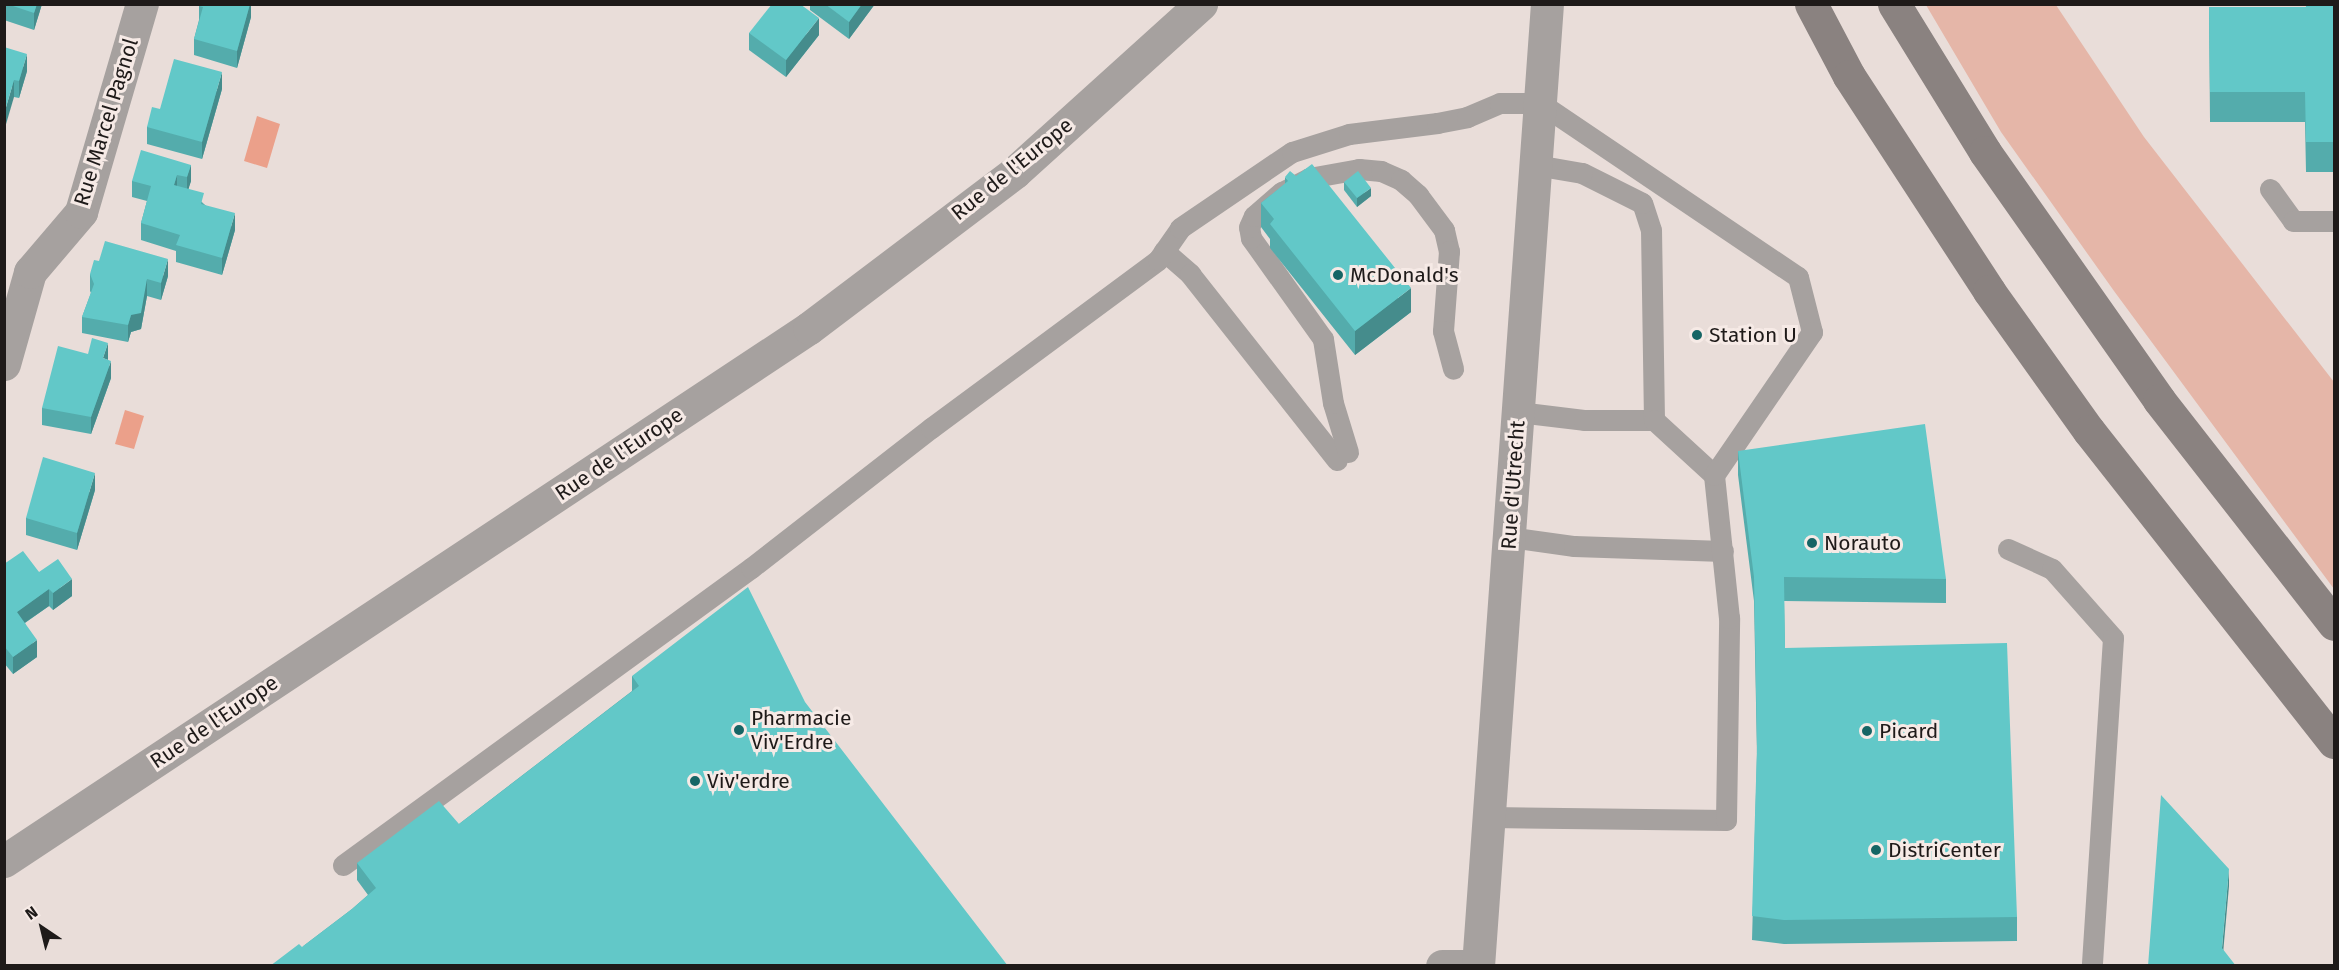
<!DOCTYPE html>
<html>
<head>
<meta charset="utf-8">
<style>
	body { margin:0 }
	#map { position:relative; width:2339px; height:970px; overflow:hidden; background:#e9ddd9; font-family:"Fira Sans",sans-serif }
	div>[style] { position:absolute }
	.green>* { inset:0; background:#e5b6a8 }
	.water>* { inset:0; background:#eba08a }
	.service>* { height:21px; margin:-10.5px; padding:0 10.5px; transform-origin:10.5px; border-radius:10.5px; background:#a6a19f }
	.minor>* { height:33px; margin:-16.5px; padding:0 16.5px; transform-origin:16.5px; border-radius:16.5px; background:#a6a19f }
	.tertiary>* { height:33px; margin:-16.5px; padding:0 16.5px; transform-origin:16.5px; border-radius:16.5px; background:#a6a19f }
	.secondary>* { height:33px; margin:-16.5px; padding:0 16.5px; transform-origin:16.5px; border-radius:16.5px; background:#8a8280 }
	.wall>* { inset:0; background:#54acac }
	.shaded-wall>* { inset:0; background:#458c8c }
	.building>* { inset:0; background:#62c8c8 }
	.dots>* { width:16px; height:16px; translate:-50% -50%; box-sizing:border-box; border:3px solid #f6eae6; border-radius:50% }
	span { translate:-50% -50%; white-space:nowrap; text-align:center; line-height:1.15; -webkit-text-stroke:6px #f6eae6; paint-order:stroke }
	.street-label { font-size:21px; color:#1e1a19 }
	.poi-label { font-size:21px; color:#1e1a19 }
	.left { translate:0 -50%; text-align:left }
	.frame { position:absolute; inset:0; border:6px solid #1e1a19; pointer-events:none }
	.north { position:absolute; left:12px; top:898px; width:60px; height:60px; -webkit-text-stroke:4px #f6eae6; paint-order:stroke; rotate:325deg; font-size:16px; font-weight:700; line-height:24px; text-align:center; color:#1e1a19 }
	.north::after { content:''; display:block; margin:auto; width:21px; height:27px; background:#1e1a19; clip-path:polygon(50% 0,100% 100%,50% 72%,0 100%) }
</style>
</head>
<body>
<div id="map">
	<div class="green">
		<i style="clip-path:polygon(1926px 5px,2056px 5px,2144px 137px,2334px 382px,2334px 589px,2114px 291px,2001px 132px)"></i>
	</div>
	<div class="water">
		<i style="clip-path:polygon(257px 116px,280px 124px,267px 168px,244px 161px)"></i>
		<i style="clip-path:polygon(125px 410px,144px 416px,134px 449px,115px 444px)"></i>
	</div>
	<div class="service">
		<i style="left:2270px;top:189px;width:39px;rotate:54deg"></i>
		<i style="left:2293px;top:221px;width:41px"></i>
		<i style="left:1164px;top:251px;width:35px;rotate:41deg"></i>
		<i style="left:1190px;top:274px;width:237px;rotate:51.7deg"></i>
		<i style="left:1518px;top:412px;width:66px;rotate:6.9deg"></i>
		<i style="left:1584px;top:420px;width:70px"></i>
		<i style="left:1654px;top:420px;width:190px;rotate:-90.9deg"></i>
		<i style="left:1651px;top:230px;width:28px;rotate:-108deg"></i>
		<i style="left:1642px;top:203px;width:67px;rotate:-153.4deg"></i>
		<i style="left:1582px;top:173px;width:48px;rotate:-170.3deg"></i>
		<i style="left:1348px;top:452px;width:51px;rotate:-107deg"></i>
		<i style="left:1333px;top:403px;width:65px;rotate:-98.9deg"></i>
		<i style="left:1323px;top:339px;width:124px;rotate:-125.5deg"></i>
		<i style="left:1251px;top:238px;width:11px;rotate:-100deg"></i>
		<i style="left:1249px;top:227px;width:12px;rotate:-66deg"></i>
		<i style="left:1254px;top:216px;width:37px;rotate:-41deg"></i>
		<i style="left:1282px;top:192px;width:30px;rotate:-27deg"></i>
		<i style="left:1309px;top:178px;width:51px;rotate:-10.2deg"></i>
		<i style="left:1359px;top:169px;width:22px;rotate:5deg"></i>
		<i style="left:1381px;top:171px;width:22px;rotate:24deg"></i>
		<i style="left:1401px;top:180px;width:23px;rotate:41deg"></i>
		<i style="left:1418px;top:195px;width:44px;rotate:53.4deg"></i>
		<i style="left:1444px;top:230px;width:22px;rotate:77deg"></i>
		<i style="left:1449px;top:251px;width:80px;rotate:94.3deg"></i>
		<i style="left:1443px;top:331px;width:39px;rotate:75deg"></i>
		<i style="left:1509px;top:537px;width:66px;rotate:7.9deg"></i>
		<i style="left:1574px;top:546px;width:149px;rotate:1.9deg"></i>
		<i style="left:2008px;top:549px;width:48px;rotate:24.4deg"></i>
		<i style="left:2052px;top:569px;width:92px;rotate:48.5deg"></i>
		<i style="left:2113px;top:638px;width:329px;rotate:93.7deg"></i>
		<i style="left:1489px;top:817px;width:237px;rotate:0.7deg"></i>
		<i style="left:1726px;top:820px;width:202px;rotate:-89.1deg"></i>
		<i style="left:1729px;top:618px;width:144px;rotate:-96deg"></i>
		<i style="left:1714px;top:475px;width:81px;rotate:-137.5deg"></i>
		<i style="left:343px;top:865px;width:505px;rotate:-36.05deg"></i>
		<i style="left:751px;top:568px;width:228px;rotate:-37.9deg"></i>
		<i style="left:931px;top:428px;width:282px;rotate:-36.5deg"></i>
		<i style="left:1158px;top:260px;width:39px;rotate:-55deg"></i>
		<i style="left:1180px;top:228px;width:135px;rotate:-34.2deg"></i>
		<i style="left:1292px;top:152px;width:60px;rotate:-17.5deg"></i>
		<i style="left:1349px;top:134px;width:89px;rotate:-7.1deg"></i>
		<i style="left:1437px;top:123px;width:31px;rotate:-11deg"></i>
		<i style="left:1467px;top:117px;width:36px;rotate:-23deg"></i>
		<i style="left:1500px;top:103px;width:40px"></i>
		<i style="left:1540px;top:103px;width:311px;rotate:34deg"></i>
		<i style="left:1798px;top:277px;width:57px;rotate:75.7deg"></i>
		<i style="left:1812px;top:332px;width:173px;rotate:124.4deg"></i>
	</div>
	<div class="minor">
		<i style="left:4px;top:364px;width:96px;rotate:-74.2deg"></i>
		<i style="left:30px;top:272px;width:79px;rotate:-49.6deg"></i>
		<i style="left:81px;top:212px;width:217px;rotate:-73.7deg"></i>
		<i style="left:1442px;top:966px;width:26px"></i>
		<i style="left:1478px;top:966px;width:964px;rotate:-85.9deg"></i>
	</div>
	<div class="tertiary">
		<i style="left:4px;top:861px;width:965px;rotate:-33.51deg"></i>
		<i style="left:809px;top:328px;width:258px;rotate:-37.1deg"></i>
		<i style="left:1015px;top:172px;width:251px;rotate:-42.1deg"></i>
	</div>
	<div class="secondary">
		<i style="left:1811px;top:4px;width:81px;rotate:62.2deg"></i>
		<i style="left:1849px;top:76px;width:257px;rotate:56.9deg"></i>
		<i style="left:1989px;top:291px;width:172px;rotate:54.5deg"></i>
		<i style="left:2089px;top:431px;width:396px;rotate:51.8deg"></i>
		<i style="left:1894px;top:4px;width:174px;rotate:58.4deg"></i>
		<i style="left:1985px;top:152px;width:303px;rotate:54.9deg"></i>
		<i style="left:2159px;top:400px;width:284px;rotate:52deg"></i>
	</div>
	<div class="wall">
		<i style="clip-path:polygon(4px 4px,42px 4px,34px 30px,4px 20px)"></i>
		<i style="clip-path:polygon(251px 4px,251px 17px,237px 68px,194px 55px,194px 39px,199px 20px,199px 6px)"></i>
		<i style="clip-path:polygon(810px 4px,875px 4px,849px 39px,810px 10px)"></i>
		<i style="clip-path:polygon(2334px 4px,2334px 172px,2306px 172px,2305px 122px,2210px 122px,2209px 7px,2305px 7px)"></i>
		<i style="clip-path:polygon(749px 33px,819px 35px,786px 77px,749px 50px)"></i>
		<i style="clip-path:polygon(4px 47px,27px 71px,19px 98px,14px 97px)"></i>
		<i style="clip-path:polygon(222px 89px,202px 159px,147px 144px,147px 127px,160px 109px)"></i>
		<i style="clip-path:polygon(191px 165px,191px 181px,188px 189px,204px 204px,235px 230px,222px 275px,176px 262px,176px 251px,141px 240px,141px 223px,147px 201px,132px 197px,132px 181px)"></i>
		<i style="clip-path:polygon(1285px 177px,1411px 312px,1355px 355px,1270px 248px,1270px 239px,1261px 227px,1261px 203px,1285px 184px)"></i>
		<i style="clip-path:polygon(1344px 182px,1371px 196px,1357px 207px,1344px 190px)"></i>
		<i style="clip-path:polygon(90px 274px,168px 276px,161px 300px,147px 296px,141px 329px,131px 332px,128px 342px,82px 333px,82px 317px,91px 293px,90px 291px)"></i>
		<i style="clip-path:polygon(108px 360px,111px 378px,91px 434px,42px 425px,42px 408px)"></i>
		<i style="clip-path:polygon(1738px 451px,1946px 579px,1946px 603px,1784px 601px,1785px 648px,2017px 917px,2017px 941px,1784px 944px,1752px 940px,1757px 755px,1754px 601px,1738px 475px)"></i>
		<i style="clip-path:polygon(95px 490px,77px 550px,26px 535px,26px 518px)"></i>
		<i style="clip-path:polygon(4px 564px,39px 572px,72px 596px,53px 610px,49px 606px,25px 623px,37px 657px,13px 674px,4px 663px)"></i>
		<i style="clip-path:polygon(632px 676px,805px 702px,302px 947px,352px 909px,368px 895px,357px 880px,357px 863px,459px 824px,632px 691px)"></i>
	</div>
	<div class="shaded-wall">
		<i style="clip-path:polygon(37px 4px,42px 4px,34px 30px,34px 13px)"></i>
		<i style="clip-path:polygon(250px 4px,251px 4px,251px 17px,237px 68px,237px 51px)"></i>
		<i style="clip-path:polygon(862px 4px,875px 4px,849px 39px,849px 22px)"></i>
		<i style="clip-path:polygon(819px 18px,819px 35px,786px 77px,786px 60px)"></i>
		<i style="clip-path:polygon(27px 54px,27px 71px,19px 98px,19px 81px)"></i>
		<i style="clip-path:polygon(222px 72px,222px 89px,202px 159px,202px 142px)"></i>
		<i style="clip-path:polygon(14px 80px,14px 97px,4px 131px,4px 114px)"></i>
		<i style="clip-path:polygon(191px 165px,191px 181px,187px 194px,187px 177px)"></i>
		<i style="clip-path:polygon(177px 175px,177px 192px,174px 185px)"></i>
		<i style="clip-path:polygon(1371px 188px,1371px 196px,1357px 207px,1357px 198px)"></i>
		<i style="clip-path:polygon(235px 213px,235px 230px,222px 275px,222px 258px)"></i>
		<i style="clip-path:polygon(168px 259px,168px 276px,161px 300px,161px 283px)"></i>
		<i style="clip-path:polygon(147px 279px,147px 296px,141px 329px,131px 332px,128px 342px,128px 325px,131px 315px)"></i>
		<i style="clip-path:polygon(1411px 288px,1411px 312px,1355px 355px,1355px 331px)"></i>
		<i style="clip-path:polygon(108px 343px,108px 360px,103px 358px)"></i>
		<i style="clip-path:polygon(111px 361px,111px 378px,91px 434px,91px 417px)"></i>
		<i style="clip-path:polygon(95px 473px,95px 490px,77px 550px,77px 533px)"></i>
		<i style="clip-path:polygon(72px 579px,72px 596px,53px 610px,53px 593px)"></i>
		<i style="clip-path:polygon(49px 589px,49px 606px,17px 628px,17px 612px)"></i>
		<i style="clip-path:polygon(37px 640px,37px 657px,13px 674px,13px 657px)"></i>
		<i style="clip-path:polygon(2229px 869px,2229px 886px,2222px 965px,2222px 948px)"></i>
	</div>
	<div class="building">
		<i style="clip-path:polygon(7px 4px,37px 4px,34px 13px)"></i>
		<i style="clip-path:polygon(199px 4px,250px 4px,237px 51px,194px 39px,203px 7px,199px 6px)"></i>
		<i style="clip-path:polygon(772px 4px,800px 4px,819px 18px,786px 60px,749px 33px)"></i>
		<i style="clip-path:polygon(825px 4px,862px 4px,849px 22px)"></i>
		<i style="clip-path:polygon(2306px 4px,2334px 4px,2334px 130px,2333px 130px,2334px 142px,2306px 142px,2305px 92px,2210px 92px,2209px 7px,2306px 7px)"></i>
		<i style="clip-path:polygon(4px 47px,27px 54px,19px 81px,14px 80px,4px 114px)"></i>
		<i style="clip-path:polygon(174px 59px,222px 72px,202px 142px,147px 127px,152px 107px,160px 109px)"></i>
		<i style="clip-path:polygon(141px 150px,191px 165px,187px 177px,177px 175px,174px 185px,204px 193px,201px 204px,235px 213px,222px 258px,176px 245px,180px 235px,141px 223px,151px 186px,132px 181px)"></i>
		<i style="clip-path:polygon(1312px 164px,1411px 288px,1355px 331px,1270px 224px,1274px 219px,1261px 203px,1288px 181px,1285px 177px,1290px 171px,1296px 176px)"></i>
		<i style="clip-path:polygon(1358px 171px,1371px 188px,1357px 198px,1344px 182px)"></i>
		<i style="clip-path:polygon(105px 241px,168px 259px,161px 283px,147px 279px,141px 313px,131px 315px,128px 325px,82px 317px,94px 284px,90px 274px,94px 260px,99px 261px)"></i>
		<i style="clip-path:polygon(92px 338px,108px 343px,103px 358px,111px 361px,91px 417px,42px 408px,58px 346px,88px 354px)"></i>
		<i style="clip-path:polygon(1925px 424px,1946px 579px,1784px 577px,1785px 648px,2007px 643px,2017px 917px,1784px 920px,1752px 916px,1757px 747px,1754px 577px,1738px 451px)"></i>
		<i style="clip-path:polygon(43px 457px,95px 473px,77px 533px,26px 518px)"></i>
		<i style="clip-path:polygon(23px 551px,39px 572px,58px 559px,72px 579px,53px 593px,49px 589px,17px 612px,37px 640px,13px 657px,4px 646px,4px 564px)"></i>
		<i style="clip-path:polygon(748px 587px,805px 702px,1008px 966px,270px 966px,299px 944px,302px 947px,352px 909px,376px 888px,357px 863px,439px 801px,459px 824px,639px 686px,632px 676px)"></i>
		<i style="clip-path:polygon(2161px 795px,2229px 869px,2222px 948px,2236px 966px,2148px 966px)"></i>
	</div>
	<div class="dots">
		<i style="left:1338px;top:275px;background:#166565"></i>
		<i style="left:1697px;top:335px;background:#166565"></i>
		<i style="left:1812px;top:543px;background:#166565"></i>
		<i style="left:739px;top:730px;background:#166565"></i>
		<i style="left:1867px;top:731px;background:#166565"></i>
		<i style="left:695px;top:781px;background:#166565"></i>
		<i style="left:1876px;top:850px;background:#166565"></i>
	</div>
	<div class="street-label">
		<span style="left:106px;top:122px;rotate:-73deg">Rue Marcel Pagnol</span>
		<span style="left:1012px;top:169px;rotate:-39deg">Rue de l'Europe</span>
		<span style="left:619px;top:454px;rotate:-34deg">Rue de l'Europe</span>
		<span style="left:1513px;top:485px;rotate:-86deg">Rue d'Utrecht</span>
		<span style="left:214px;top:722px;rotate:-34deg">Rue de l'Europe</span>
	</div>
	<div class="poi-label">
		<span class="left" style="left:1350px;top:275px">McDonald's</span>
		<span class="left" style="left:1709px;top:335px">Station U</span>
		<span class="left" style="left:1824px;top:543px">Norauto</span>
		<span class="left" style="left:751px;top:730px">Pharmacie<br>Viv'Erdre</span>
		<span class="left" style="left:1879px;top:731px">Picard</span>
		<span class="left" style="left:707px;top:781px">Viv'erdre</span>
		<span class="left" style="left:1888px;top:850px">DistriCenter</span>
	</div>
	<div class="frame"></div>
	<div class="north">N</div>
</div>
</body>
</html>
